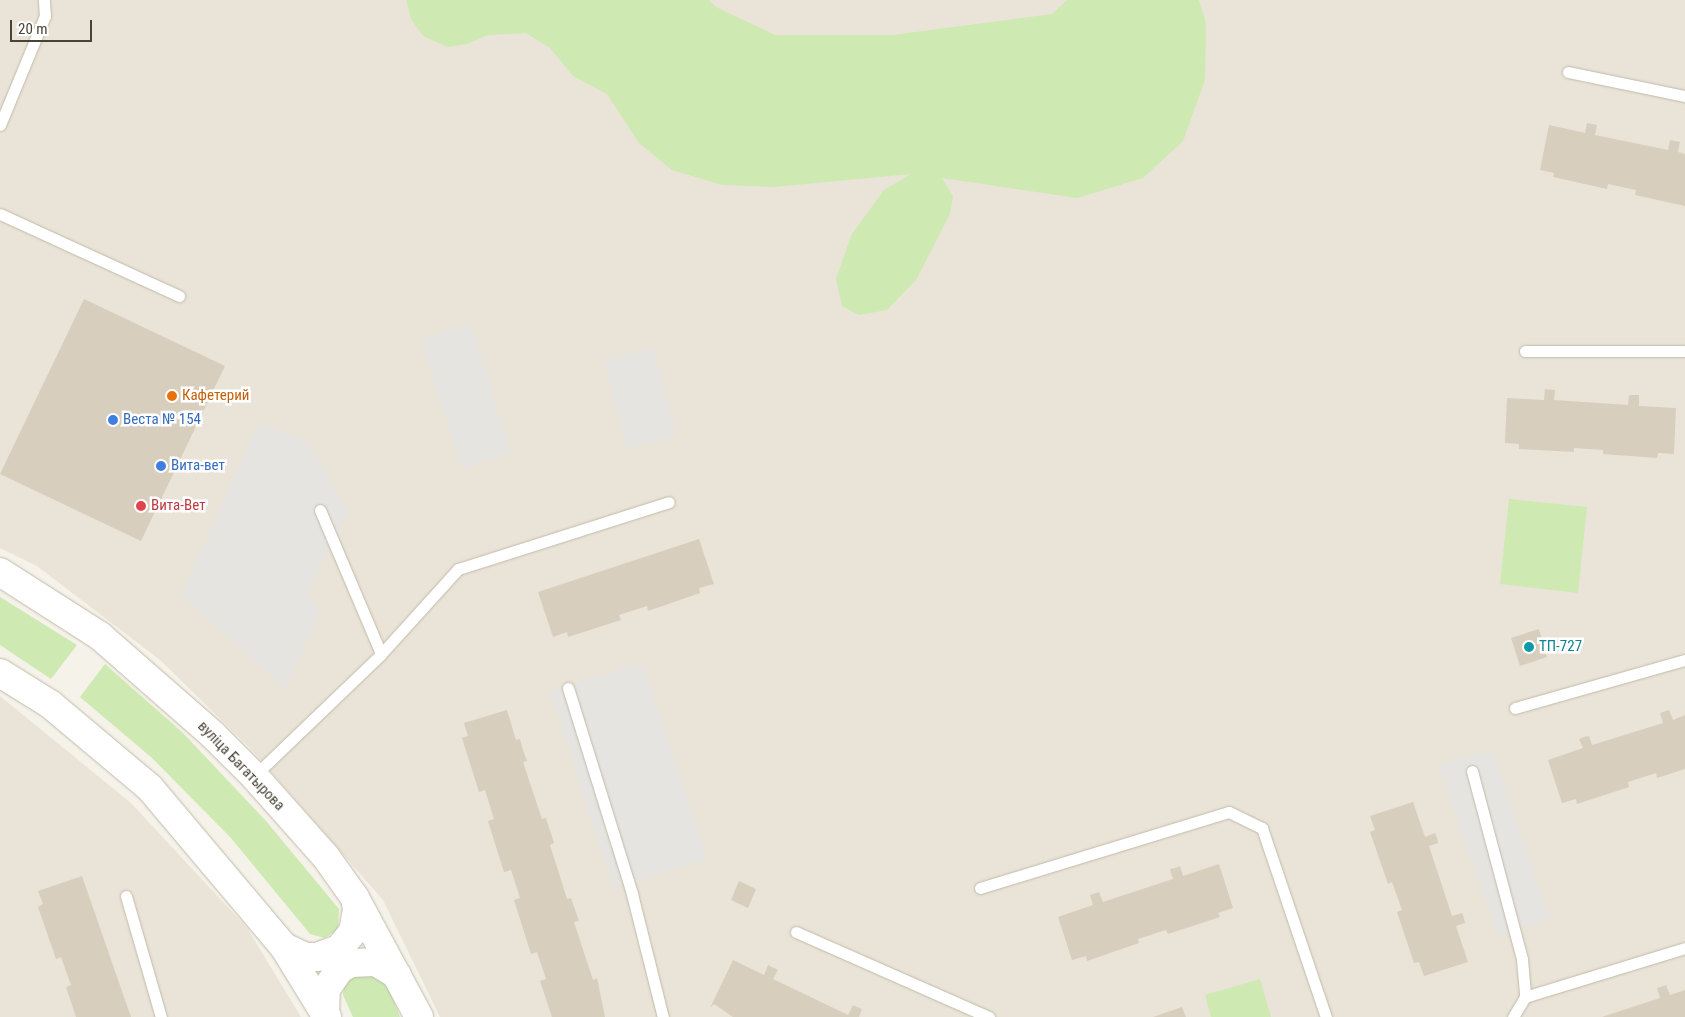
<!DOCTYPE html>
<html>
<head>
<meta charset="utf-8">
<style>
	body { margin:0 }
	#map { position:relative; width:1685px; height:1017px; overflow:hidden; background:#f5f2e9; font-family:"Roboto Condensed",sans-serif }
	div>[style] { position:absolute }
	.residential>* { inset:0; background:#e9e4d7 }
	.green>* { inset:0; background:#cee9b2 }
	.parking>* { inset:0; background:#e6e4e1 }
	.building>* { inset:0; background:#d7cebe }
	.roads { filter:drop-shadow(0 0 1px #c1baab) drop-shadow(0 0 1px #c1baab) }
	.service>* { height:11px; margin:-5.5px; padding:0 5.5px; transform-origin:5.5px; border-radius:5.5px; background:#fff }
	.tertiary>* { height:28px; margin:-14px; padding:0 14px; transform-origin:14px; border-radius:14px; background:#fff }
	.dots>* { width:14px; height:14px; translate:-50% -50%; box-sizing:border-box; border:2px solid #fff; border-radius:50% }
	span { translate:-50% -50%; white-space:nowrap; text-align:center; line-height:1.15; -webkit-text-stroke:5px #fff; paint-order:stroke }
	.food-label { font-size:15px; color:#c56008 }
	.left { translate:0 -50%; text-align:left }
	.shop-label { font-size:15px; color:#366cbe }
	.health-label { font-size:15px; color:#be3a42 }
	.culture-label { font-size:15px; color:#0d838f }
	.street-label { font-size:15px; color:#494337 }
	.scale { position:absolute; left:10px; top:20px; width:82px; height:22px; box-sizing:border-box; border:2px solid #494337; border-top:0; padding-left:6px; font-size:15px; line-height:18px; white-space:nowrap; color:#494337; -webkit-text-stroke:4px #fff; paint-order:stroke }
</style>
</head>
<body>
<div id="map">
	<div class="residential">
		<i style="clip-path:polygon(0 0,1685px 0,1685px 1017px,440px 1017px,383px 900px,250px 748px,160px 660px,37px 566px,0 548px)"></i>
		<i style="clip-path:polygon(0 696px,131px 803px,247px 928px,301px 1017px,0 1017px)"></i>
	</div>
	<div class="green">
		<i style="clip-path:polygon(406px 0,709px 0,716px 7px,775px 35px,893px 35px,1052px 14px,1067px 0,1199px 0,1206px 23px,1205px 80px,1183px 141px,1143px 178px,1077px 198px,942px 178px,953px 196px,950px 214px,916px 280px,887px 310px,859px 315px,842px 306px,836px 279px,852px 234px,884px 190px,911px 174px,774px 187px,722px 185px,672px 170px,639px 143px,607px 94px,573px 76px,550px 48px,526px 33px,488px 35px,467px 44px,448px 47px,423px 36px,411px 19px)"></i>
		<i style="clip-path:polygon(1509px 499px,1587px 507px,1578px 593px,1500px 584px)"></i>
		<i style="clip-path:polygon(0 597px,77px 645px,51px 679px,0 645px)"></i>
		<i style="clip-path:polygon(105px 664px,183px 733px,266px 821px,339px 909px,338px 929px,325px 938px,310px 934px,231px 838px,152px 758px,80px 697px)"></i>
		<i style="clip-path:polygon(360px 969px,385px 979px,400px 1017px,353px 1017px,343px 995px,345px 982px)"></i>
		<i style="clip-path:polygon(1260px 979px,1271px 1017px,1211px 1017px,1205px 995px)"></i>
	</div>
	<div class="parking">
		<i style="clip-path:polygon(471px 324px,511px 453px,461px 469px,421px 339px)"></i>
		<i style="clip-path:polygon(654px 348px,677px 436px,627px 449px,604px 361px)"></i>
		<i style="clip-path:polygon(259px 422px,308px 442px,348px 511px,306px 594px,320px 612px,285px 689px,181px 595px)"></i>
		<i style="clip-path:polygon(642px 662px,707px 859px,614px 889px,550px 692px)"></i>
		<i style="clip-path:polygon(1492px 750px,1549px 919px,1498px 935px,1438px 765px)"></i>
	</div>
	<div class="building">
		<i style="clip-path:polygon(1587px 123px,1597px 125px,1595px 135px,1668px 150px,1670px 140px,1680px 142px,1678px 152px,1685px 154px,1685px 206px,1635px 195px,1636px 190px,1608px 184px,1607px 189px,1553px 177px,1554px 173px,1540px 170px,1549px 125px,1585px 133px)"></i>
		<i style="clip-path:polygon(84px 299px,225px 366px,141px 541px,0 474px)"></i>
		<i style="clip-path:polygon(1545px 389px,1555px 390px,1554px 400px,1628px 405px,1629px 395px,1639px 395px,1639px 406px,1676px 408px,1674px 454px,1658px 453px,1657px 458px,1603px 454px,1603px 450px,1574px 448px,1574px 452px,1519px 449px,1519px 444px,1505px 443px,1507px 398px,1544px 400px)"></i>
		<i style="clip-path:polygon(699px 539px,714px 584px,699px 588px,700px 593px,648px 611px,647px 606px,619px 615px,621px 620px,568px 637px,567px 632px,553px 637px,538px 592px)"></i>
		<i style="clip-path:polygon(1539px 629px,1547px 657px,1520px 666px,1511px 638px)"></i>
		<i style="clip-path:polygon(507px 710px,516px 740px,520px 739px,523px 750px,527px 761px,523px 762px,542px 819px,546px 818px,554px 843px,550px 845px,567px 899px,571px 898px,579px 921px,574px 922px,593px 980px,597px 978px,605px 1017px,552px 1017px,540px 981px,546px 979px,537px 952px,531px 954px,514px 900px,520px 898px,511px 870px,504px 872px,488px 821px,494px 819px,485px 790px,479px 792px,462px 738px,468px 736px,464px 723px)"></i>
		<i style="clip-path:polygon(1669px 710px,1673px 720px,1685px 715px,1685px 769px,1657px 778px,1656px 773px,1628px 782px,1629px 787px,1577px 804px,1576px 799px,1562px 803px,1548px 760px,1583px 748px,1579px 739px,1584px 737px,1589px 736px,1592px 745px,1663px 723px,1660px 713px)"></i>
		<i style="clip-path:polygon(1413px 802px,1425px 837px,1435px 833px,1437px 838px,1438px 843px,1429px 846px,1452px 916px,1462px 913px,1464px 918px,1465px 923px,1456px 926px,1468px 962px,1424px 976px,1419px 962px,1414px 963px,1397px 912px,1402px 910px,1392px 882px,1388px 884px,1370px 832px,1375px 830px,1370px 816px)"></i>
		<i style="clip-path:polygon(1219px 864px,1233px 908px,1218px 913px,1220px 917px,1168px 934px,1166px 930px,1138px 939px,1139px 943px,1087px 961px,1086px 956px,1072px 960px,1058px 917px,1093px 905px,1090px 895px,1099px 892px,1103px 902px,1173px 879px,1170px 869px,1175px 868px,1180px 866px,1183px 876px)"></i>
		<i style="clip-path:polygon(82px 876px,125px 1000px,131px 1017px,76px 1017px,66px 987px,71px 985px,61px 957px,56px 959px,38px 907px,43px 904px,38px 891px)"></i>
		<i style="clip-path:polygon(739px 881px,756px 889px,748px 908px,731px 900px)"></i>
		<i style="clip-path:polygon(733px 960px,764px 975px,768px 965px,778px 970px,773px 979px,848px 1015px,853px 1005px,862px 1009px,859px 1017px,733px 1017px,714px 1004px,710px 1008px)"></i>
		<i style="clip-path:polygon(1666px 985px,1670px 995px,1685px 990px,1685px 1017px,1602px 1017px,1660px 998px,1657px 988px)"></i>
		<i style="clip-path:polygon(1182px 1007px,1186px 1017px,1153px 1017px)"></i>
	</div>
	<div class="roads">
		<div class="service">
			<i style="left:1568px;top:72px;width:119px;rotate:11.6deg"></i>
			<i style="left:0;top:125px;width:118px;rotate:-67.6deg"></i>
			<i style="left:45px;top:16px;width:16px;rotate:-94deg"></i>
			<i style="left:0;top:214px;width:197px;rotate:24.6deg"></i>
			<i style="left:1525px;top:351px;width:160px"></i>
			<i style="left:320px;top:510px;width:156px;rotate:67deg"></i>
			<i style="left:568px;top:688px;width:216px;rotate:72.7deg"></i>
			<i style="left:632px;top:894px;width:127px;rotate:75.9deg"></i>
			<i style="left:1515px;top:708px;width:177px;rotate:-15.8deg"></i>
			<i style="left:1472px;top:771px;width:195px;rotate:75.1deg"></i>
			<i style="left:1522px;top:959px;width:38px;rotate:85deg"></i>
			<i style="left:1525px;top:997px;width:23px;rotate:121deg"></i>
			<i style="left:254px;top:776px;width:176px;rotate:-43.8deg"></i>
			<i style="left:381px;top:654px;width:115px;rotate:-47.8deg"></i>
			<i style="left:458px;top:569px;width:221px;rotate:-17.6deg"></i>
			<i style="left:980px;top:888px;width:260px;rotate:-17deg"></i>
			<i style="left:1229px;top:812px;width:37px;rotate:26deg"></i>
			<i style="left:1262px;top:828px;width:200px;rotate:71.3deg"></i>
			<i style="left:126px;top:896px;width:126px;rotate:73.9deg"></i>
			<i style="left:796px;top:932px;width:211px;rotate:23.8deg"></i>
			<i style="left:1525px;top:997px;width:167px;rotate:-17deg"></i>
		</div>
		<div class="tertiary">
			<i style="left:0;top:572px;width:119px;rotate:32.6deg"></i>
			<i style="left:100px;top:636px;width:149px;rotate:41.2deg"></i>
			<i style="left:212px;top:734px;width:59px;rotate:45deg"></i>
			<i style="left:254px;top:776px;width:108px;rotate:48.4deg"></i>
			<i style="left:326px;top:857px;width:50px;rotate:54.7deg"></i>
			<i style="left:355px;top:898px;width:135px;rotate:61.7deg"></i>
			<i style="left:0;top:673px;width:59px;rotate:31.8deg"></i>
			<i style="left:50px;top:704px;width:131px;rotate:40deg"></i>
			<i style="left:150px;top:788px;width:208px;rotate:49.9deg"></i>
			<i style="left:284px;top:947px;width:82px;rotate:58.4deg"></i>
			<i style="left:284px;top:947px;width:23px;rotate:25deg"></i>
			<i style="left:305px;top:957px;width:12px"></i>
			<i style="left:317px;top:957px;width:23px;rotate:-20deg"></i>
			<i style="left:339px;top:949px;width:22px;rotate:-51deg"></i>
			<i style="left:353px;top:932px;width:23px;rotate:-80deg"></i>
			<i style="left:357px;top:909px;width:11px;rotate:-100deg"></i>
			<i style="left:325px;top:1014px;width:25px;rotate:-88deg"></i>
			<i style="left:326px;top:989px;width:24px;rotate:-55deg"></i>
			<i style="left:340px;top:969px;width:13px;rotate:-29deg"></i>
			<i style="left:351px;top:963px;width:25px;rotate:-2deg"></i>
			<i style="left:376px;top:962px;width:25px;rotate:32deg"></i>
		</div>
	</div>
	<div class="dots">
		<i style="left:172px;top:396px;background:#e8710a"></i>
		<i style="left:113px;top:420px;background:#3f7fe0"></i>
		<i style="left:161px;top:466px;background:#3f7fe0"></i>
		<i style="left:141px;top:506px;background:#e0444e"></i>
		<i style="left:1529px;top:647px;background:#0f9aa8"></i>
	</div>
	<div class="food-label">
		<span class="left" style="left:182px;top:396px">Кафетерий</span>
	</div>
	<div class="shop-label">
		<span class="left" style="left:123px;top:420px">Веста № 154</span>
		<span class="left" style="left:171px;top:466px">Вита-вет</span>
	</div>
	<div class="health-label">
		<span class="left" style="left:151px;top:506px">Вита-Вет</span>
	</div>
	<div class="culture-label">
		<span class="left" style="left:1539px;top:647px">ТП-727</span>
	</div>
	<div class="street-label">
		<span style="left:241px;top:766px;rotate:46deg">вуліца Багатырова</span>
	</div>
	<div class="scale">20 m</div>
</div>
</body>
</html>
